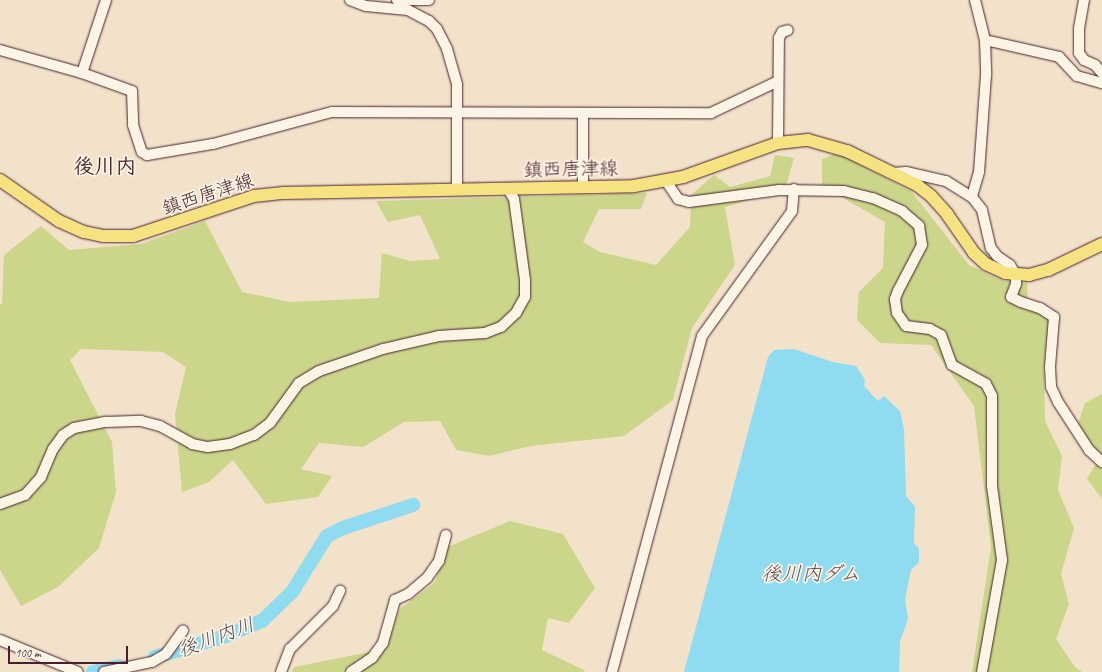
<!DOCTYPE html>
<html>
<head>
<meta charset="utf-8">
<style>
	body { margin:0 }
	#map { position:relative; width:1102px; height:672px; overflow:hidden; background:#f2e2ca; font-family:Caveat,"Klee One",sans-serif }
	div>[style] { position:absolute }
	.green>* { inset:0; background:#cbd68a }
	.water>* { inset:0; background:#8fdbef }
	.river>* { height:14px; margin:-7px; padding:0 7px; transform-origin:7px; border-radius:7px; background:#8fdbef }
	.roads { filter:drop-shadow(0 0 1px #4a1f2b) drop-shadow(0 0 1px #4a1f2b) }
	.minor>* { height:10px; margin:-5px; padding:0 5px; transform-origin:5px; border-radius:5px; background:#fcf5e5 }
	.major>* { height:12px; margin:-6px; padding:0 6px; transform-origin:6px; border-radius:6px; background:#f6e281 }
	span { translate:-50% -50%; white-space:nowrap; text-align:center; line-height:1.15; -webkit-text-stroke:3.5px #fcf5e5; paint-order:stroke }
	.street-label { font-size:19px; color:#4a1f2b }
	.water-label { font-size:20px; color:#5b4e5c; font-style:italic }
	.quarter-label { font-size:21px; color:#4a1f2b; font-weight:700 }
	.scale { position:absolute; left:8px; top:646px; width:120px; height:18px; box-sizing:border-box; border:2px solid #4a1f2b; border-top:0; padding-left:5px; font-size:12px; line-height:14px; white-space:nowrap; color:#4a1f2b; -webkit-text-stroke:3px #fcf5e5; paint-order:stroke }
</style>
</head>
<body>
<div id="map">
	<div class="green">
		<i style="clip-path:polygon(837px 153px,911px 191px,969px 265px,1004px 281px,1027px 283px,1028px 307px,1050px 316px,1044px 370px,1045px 421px,1062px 456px,1058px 490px,1074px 528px,1061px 574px,1069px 604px,1056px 639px,1075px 667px,1082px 672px,972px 672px,991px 547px,974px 406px,931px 345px,880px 343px,857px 320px,859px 292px,883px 268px,885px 222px,822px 186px,822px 159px)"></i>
		<i style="clip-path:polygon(775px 155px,794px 158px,785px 190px,725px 207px,735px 265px,692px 328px,673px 400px,624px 436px,531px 446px,489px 456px,456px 450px,440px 421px,404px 422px,363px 447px,319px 443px,301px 469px,332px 476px,318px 497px,266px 504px,233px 460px,209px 482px,182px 492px,175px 414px,186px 367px,163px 352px,81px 349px,70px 360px,112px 442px,116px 492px,99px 548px,58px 587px,21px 606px,0 570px,0 304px,2px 304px,4px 255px,41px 226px,69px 250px,141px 244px,205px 221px,242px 292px,290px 302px,379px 298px,382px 253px,410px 261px,440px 259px,420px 215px,388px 222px,376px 201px,647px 193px,641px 209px,599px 209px,583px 242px,600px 252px,656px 265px,690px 227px,691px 195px,714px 175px,730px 187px,770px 176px)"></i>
		<i style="clip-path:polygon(1102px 394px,1102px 499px,1087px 479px,1100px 456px,1077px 426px,1085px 403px)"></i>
		<i style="clip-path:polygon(510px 521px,563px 534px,595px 588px,569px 623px,548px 618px,542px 650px,584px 670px,585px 672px,292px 672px,294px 667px,384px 649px,400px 609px,435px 582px,445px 548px)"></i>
	</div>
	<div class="water">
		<i style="clip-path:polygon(794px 349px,833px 362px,856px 366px,865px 380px,864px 386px,878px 401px,884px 396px,900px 411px,904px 430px,906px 496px,915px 507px,914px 543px,919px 549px,919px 562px,911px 570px,905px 599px,908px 619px,900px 641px,899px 672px,684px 672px,768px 357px,774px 350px)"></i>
	</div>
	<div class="river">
		<i style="left:155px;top:657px;width:74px;rotate:-16.5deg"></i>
		<i style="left:226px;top:636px;width:39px;rotate:-23deg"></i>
		<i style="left:262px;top:621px;width:42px;rotate:-44deg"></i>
		<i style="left:292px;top:592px;width:66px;rotate:-58deg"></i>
		<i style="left:327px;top:536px;width:18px;rotate:-27deg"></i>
		<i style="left:343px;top:528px;width:74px;rotate:-18.2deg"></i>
		<i style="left:93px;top:672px;width:26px;rotate:-13deg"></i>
	</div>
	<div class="roads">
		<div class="minor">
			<i style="left:350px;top:0;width:17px;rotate:21deg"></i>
			<i style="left:366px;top:6px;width:42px;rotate:5.4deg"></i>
			<i style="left:408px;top:10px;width:24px;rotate:28deg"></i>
			<i style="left:429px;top:21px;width:11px;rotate:45deg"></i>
			<i style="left:437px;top:29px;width:22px;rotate:63deg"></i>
			<i style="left:447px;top:49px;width:37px;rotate:74deg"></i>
			<i style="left:457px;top:85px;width:105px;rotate:90deg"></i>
			<i style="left:397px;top:0;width:32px"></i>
			<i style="left:975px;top:0;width:41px;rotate:76deg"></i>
			<i style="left:985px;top:40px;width:35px;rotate:88deg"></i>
			<i style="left:986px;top:75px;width:97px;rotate:94.1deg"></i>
			<i style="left:979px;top:172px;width:26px;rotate:106deg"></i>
			<i style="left:972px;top:197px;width:16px;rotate:52deg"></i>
			<i style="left:982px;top:210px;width:39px;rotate:77deg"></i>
			<i style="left:991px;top:248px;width:10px;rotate:53deg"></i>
			<i style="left:997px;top:256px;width:16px;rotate:35deg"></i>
			<i style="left:1010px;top:265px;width:12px;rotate:59deg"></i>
			<i style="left:1016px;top:275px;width:9px;rotate:90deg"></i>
			<i style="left:1016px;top:284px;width:14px;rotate:111deg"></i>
			<i style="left:1011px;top:297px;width:11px;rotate:27deg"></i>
			<i style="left:1021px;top:302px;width:20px;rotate:18deg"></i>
			<i style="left:1040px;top:308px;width:17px;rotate:33deg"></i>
			<i style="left:1054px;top:317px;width:50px;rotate:94.6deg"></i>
			<i style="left:1050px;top:367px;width:20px;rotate:87deg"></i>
			<i style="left:1051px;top:387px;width:17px;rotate:65deg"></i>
			<i style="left:1058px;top:402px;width:57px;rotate:57.1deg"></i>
			<i style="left:1089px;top:450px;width:18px;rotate:43deg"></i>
			<i style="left:1084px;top:0;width:28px;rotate:100deg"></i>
			<i style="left:1079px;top:28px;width:25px;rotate:90deg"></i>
			<i style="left:1079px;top:53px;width:9px;rotate:54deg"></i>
			<i style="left:1084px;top:60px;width:12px;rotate:24deg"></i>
			<i style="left:1095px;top:65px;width:11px;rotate:49deg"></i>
			<i style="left:985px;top:40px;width:76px;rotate:12.9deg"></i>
			<i style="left:1059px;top:57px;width:26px;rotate:47deg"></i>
			<i style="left:1077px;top:76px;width:26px;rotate:16deg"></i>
			<i style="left:0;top:50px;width:85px;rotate:15.7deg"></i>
			<i style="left:82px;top:73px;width:53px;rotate:19.8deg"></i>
			<i style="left:132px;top:91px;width:34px;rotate:88deg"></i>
			<i style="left:133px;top:125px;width:28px;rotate:72deg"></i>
			<i style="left:142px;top:152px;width:6px;rotate:31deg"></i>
			<i style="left:147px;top:155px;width:67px;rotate:-9.5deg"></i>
			<i style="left:213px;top:144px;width:123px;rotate:-15.1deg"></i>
			<i style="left:332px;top:112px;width:379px;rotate:0.2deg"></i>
			<i style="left:711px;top:113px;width:74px;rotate:-25.5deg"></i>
			<i style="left:82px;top:73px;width:77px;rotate:-71.8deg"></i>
			<i style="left:778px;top:143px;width:105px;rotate:-89.5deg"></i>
			<i style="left:779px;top:38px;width:7px;rotate:-63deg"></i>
			<i style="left:782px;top:32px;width:6px;rotate:-18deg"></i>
			<i style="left:893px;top:173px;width:13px;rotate:-4deg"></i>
			<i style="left:906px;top:172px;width:41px;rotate:12.7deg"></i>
			<i style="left:946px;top:181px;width:31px;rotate:32deg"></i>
			<i style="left:666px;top:181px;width:22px;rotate:56deg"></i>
			<i style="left:678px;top:199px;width:11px;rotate:15deg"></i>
			<i style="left:689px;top:202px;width:91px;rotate:-7.6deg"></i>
			<i style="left:779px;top:190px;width:65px;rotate:0.9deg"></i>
			<i style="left:844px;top:191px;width:30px;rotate:14deg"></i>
			<i style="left:873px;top:198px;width:32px;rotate:24deg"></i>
			<i style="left:902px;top:211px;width:23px;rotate:41deg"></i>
			<i style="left:919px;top:226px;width:19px;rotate:81deg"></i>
			<i style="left:922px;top:245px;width:52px;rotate:117.6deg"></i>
			<i style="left:898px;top:291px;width:9px;rotate:111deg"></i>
			<i style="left:895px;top:299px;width:14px;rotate:82deg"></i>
			<i style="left:897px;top:313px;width:16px;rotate:55deg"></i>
			<i style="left:906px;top:326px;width:24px;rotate:7deg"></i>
			<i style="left:930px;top:329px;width:13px;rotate:29deg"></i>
			<i style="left:941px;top:335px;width:32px;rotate:70deg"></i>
			<i style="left:952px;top:365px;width:39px;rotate:29deg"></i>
			<i style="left:986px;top:384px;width:13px;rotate:63deg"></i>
			<i style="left:992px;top:396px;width:90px;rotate:90deg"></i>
			<i style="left:992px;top:486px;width:75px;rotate:82.3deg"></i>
			<i style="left:1002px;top:560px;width:114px;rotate:100.1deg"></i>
			<i style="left:583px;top:183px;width:70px;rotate:-90deg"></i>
			<i style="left:0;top:504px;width:27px;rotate:-20deg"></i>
			<i style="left:25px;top:495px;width:24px;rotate:-48deg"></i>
			<i style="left:41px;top:477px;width:30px;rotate:-67deg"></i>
			<i style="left:53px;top:449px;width:17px;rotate:-54deg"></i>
			<i style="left:63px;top:435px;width:13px;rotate:-32deg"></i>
			<i style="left:74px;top:428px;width:33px;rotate:-11deg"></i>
			<i style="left:106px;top:422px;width:35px;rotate:-2deg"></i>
			<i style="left:141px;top:421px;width:20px;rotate:15deg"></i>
			<i style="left:160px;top:426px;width:37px;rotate:29deg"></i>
			<i style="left:192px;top:444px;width:16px;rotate:11deg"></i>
			<i style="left:208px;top:447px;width:22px;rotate:-8deg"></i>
			<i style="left:230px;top:444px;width:26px;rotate:-21deg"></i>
			<i style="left:254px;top:435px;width:20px;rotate:-37deg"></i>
			<i style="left:270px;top:423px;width:49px;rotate:-54.1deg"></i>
			<i style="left:299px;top:383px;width:23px;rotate:-31deg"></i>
			<i style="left:319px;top:371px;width:68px;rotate:-19deg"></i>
			<i style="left:383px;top:349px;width:57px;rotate:-13.1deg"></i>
			<i style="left:439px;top:336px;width:46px;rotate:-3.7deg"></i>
			<i style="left:485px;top:333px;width:17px;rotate:-21deg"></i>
			<i style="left:501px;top:327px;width:21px;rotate:-43deg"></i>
			<i style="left:516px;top:313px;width:18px;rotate:-61deg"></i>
			<i style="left:525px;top:297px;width:17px;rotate:-90deg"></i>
			<i style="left:525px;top:280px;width:82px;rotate:-97.7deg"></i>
			<i style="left:514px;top:199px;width:12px;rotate:-121deg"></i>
			<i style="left:0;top:640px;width:84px;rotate:22.3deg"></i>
			<i style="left:104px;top:672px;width:49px;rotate:-11.8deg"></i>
			<i style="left:152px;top:662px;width:16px;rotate:-30deg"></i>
			<i style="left:166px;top:654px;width:29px;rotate:-54deg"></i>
			<i style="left:281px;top:672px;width:25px;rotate:-69deg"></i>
			<i style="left:290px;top:649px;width:61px;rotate:-45deg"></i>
			<i style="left:333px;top:606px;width:17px;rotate:-65deg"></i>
			<i style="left:351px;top:672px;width:25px;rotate:-34deg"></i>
			<i style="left:372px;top:658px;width:19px;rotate:-54deg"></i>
			<i style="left:383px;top:643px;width:45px;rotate:-74.4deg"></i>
			<i style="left:395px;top:600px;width:14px;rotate:-25deg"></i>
			<i style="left:408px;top:594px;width:25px;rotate:-40deg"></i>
			<i style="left:427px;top:578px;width:21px;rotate:-55deg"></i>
			<i style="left:439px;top:561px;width:27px;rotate:-75deg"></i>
			<i style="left:612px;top:672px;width:348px;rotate:-75deg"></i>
			<i style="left:702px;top:336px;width:154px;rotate:-54.2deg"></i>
			<i style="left:792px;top:211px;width:22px;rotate:-85deg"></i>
		</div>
		<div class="major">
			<i style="left:0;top:180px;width:72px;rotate:34.8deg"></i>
			<i style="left:59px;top:221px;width:27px;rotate:24deg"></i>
			<i style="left:84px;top:232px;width:19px;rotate:12deg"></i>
			<i style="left:103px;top:236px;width:30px"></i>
			<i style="left:133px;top:236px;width:127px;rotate:-18.3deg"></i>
			<i style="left:254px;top:196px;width:30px;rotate:-6deg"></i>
			<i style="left:284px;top:193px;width:350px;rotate:-1.1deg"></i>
			<i style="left:634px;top:186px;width:50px;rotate:-10.4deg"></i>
			<i style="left:683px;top:177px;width:101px;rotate:-19.7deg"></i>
			<i style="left:778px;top:143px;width:30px;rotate:-6deg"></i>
			<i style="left:808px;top:140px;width:41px;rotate:15.8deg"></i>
			<i style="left:847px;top:151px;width:78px;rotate:25.9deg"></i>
			<i style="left:917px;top:185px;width:18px;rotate:38deg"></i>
			<i style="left:931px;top:196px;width:24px;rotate:48deg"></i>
			<i style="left:947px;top:214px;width:47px;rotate:55.3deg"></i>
			<i style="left:974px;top:253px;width:16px;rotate:43deg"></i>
			<i style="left:986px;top:264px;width:21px;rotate:25deg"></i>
			<i style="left:1005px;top:273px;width:24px;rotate:5deg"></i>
			<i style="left:1029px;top:275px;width:20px;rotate:-15deg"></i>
			<i style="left:1048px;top:270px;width:60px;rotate:-25.7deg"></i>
		</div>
	</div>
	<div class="street-label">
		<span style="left:571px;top:170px;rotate:-1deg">鎮西唐津線</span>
		<span style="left:208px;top:195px;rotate:-18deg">鎮西唐津線</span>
	</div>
	<div class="water-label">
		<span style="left:811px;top:573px">後川内ダム</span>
		<span style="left:216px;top:637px;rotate:-20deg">後川内川</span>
	</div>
	<div class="quarter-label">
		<span style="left:105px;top:166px">後川内</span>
	</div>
	<div class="scale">100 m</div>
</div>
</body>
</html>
